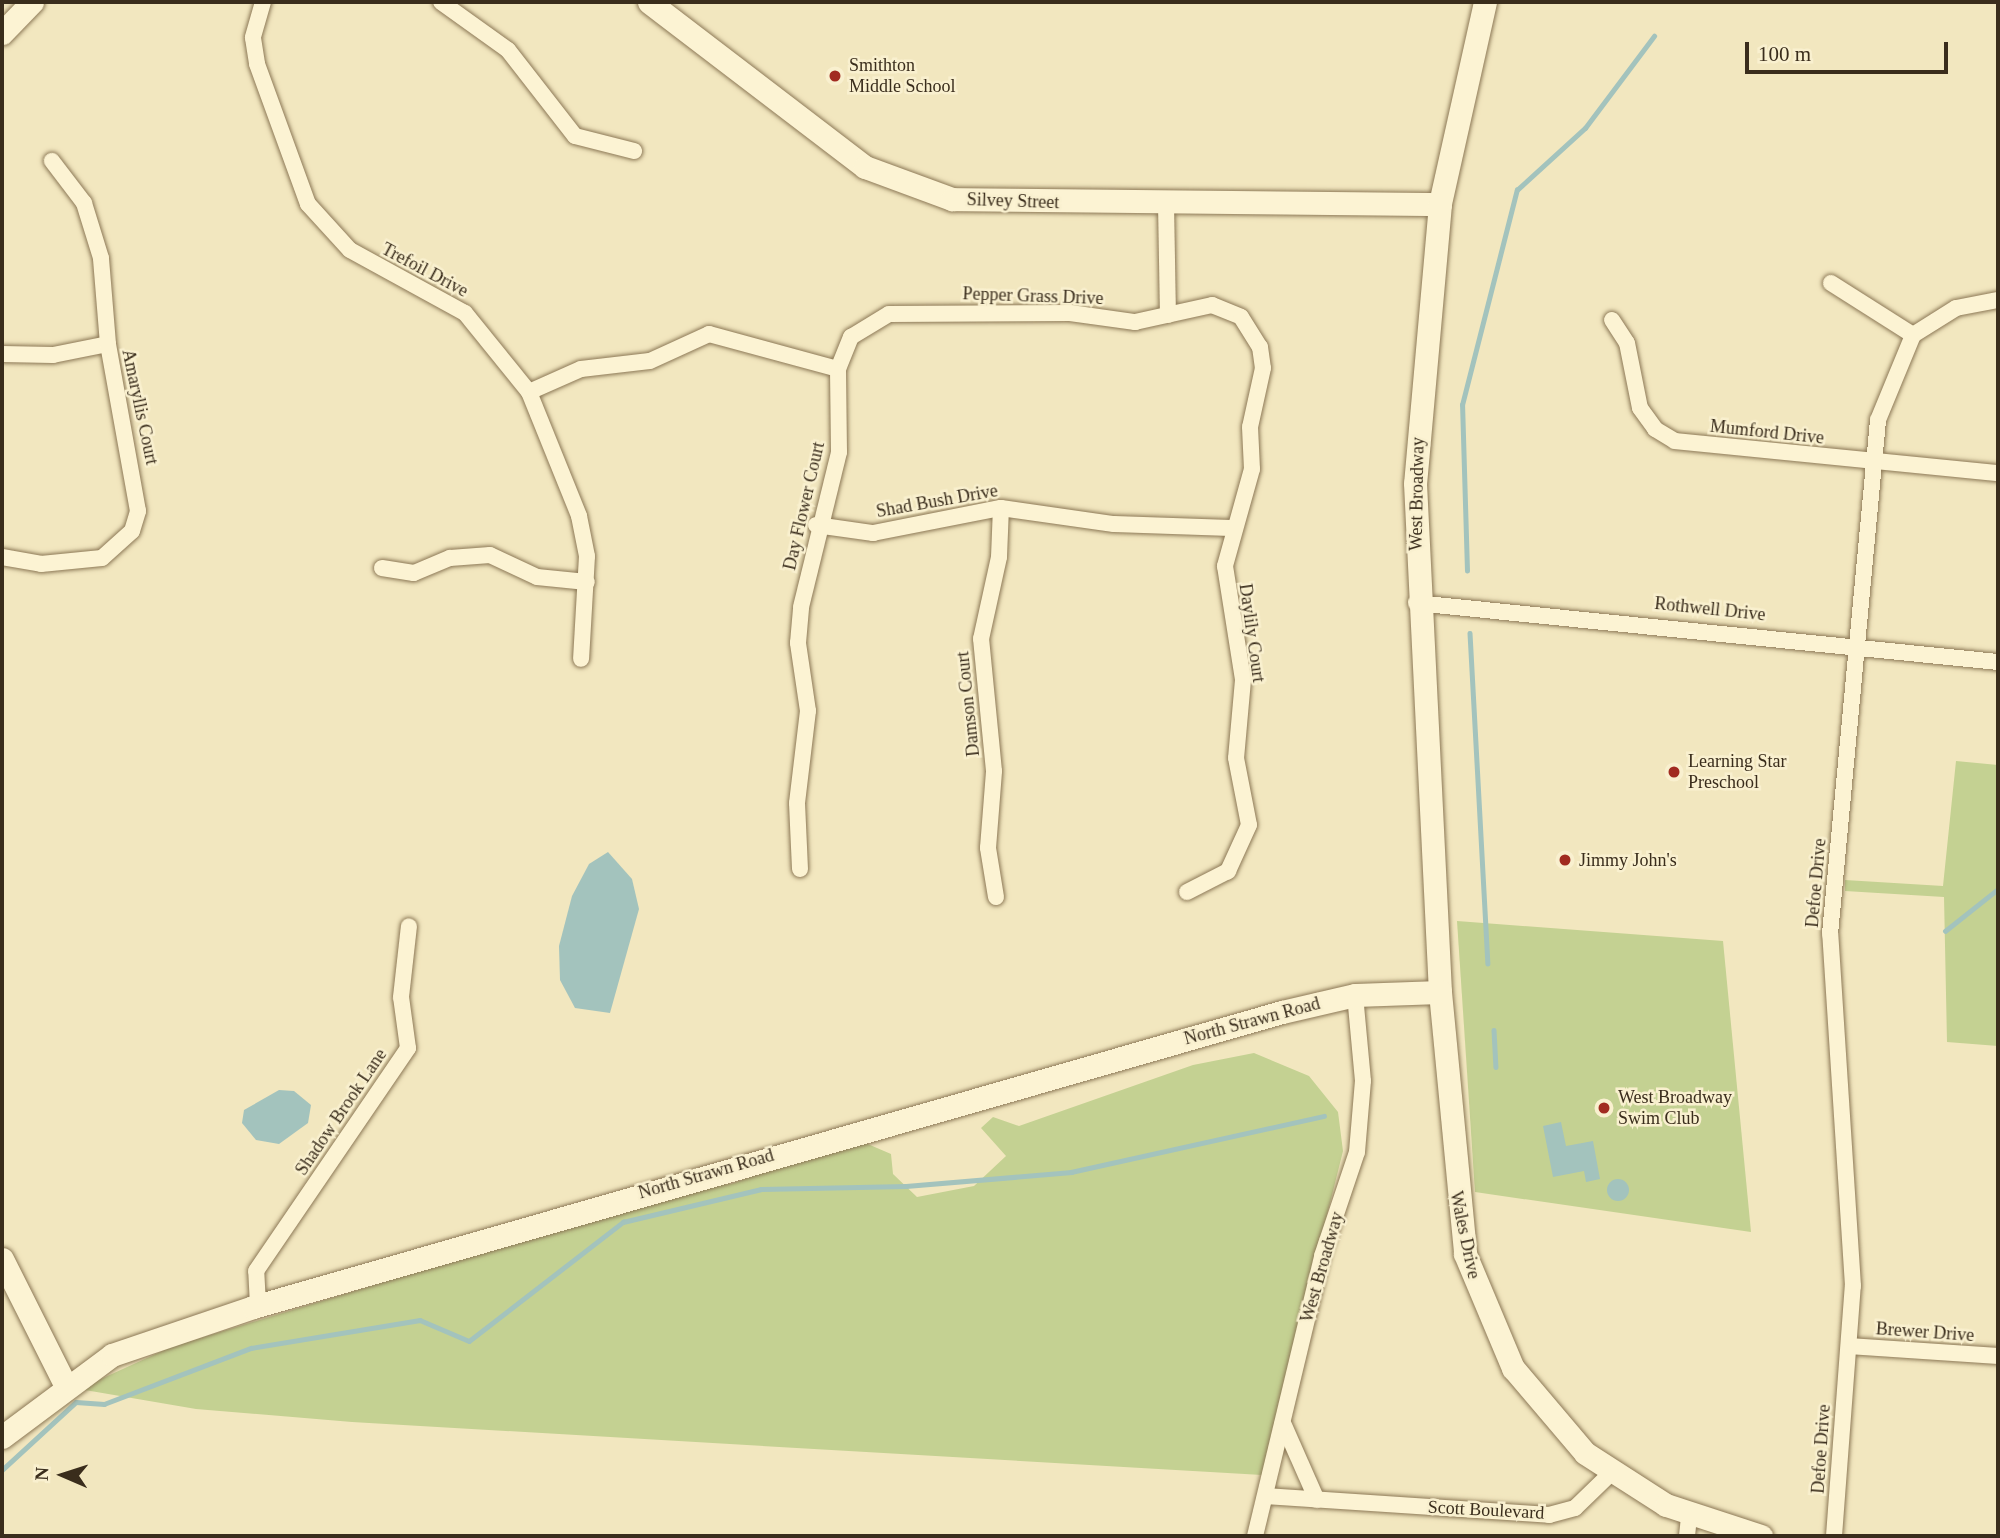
<!DOCTYPE html>
<html>
<head>
<meta charset="utf-8">
<style>
	body { margin:0 }
	#map { position:relative; width:2000px; height:1538px; overflow:hidden; background:#f2e7bf; font-family:Georgia,serif }
	div>[style] { position:absolute }
	.green>* { inset:0; background:#c4d192 }
	.water>* { inset:0; background:#a3c3bd }
	.round { border-radius:50% }
	.stream>* { height:4.5px; margin:-2.25px; padding:0 2.25px; transform-origin:2.25px; border-radius:2.25px; background:#a3c3bd }
	.roads { filter:drop-shadow(0 0 2px #8c7856) drop-shadow(0 0 2px #8c7856) }
	.street>* { height:16px; margin:-8px; padding:0 8px; transform-origin:8px; border-radius:8px; background:#fcf3d3 }
	.secondary>* { height:23px; margin:-11.5px; padding:0 11.5px; transform-origin:11.5px; border-radius:11.5px; background:#fcf3d3 }
	.dots>* { width:19px; height:19px; translate:-50% -50%; box-sizing:border-box; border:4px solid #f9f0cf; border-radius:50% }
	span { translate:-50% -50%; white-space:nowrap; text-align:center; line-height:1.15; -webkit-text-stroke:5px #f9f0cf; paint-order:stroke }
	.poi-label { font-size:18px; color:#3a2d1c }
	.left { translate:0 -50%; text-align:left }
	.street-label { font-size:18px; color:#3a2d1c }
	.frame { position:absolute; inset:0; border:4px solid #3a2d1c; pointer-events:none }
	.north { position:absolute; left:28px; top:1440px; width:70px; height:70px; -webkit-text-stroke:5px #f9f0cf; paint-order:stroke; rotate:273deg; font-size:19px; font-weight:700; line-height:28px; text-align:center; color:#3a2d1c }
	.north::after { content:''; display:block; margin:auto; width:24px; height:32px; background:#3a2d1c; clip-path:polygon(50% 0,100% 100%,50% 72%,0 100%) }
	.scale { position:absolute; left:1745px; top:42px; width:203px; height:32px; box-sizing:border-box; border:4px solid #3a2d1c; border-top:0; padding-left:9px; font-size:21px; line-height:24px; white-space:nowrap; color:#3a2d1c; -webkit-text-stroke:5px #f9f0cf; paint-order:stroke }
</style>
</head>
<body>
<div id="map">
	<div class="green">
		<i style="clip-path:polygon(1956px 761px,1998px 765px,1998px 1046px,1947px 1042px,1944px 897px,1845px 891px,1845px 880px,1943px 886px)"></i>
		<i style="clip-path:polygon(1457px 921px,1723px 941px,1751px 1232px,1475px 1192px)"></i>
		<i style="clip-path:polygon(1254px 1053px,1309px 1076px,1338px 1112px,1343px 1151px,1262px 1475px,352px 1422px,196px 1409px,79px 1389px,171px 1347px,699px 1186px,731px 1184px,856px 1139px,891px 1154px,893px 1174px,917px 1197px,974px 1186px,1006px 1156px,981px 1128px,993px 1117px,1019px 1126px,1193px 1065px)"></i>
	</div>
	<div class="water">
		<i style="clip-path:polygon(608px 852px,632px 879px,639px 909px,610px 1013px,575px 1008px,560px 980px,559px 946px,572px 896px,589px 864px)"></i>
		<i style="clip-path:polygon(279px 1090px,294px 1091px,311px 1105px,308px 1123px,279px 1144px,256px 1140px,242px 1123px,244px 1110px)"></i>
		<i style="clip-path:polygon(1561px 1122px,1566px 1146px,1593px 1141px,1600px 1179px,1586px 1182px,1584px 1171px,1553px 1177px,1543px 1126px)"></i>
		<i class="round" style="left:1607px;top:1179px;width:22px;height:22px"></i>
	</div>
	<div class="stream">
		<i style="left:1467px;top:571px;width:166px;rotate:-91.7deg"></i>
		<i style="left:1462px;top:405px;width:222px;rotate:-75.7deg"></i>
		<i style="left:1517px;top:190px;width:92px;rotate:-42.4deg"></i>
		<i style="left:1585px;top:128px;width:115px;rotate:-53.1deg"></i>
		<i style="left:1470px;top:633px;width:331px;rotate:86.9deg"></i>
		<i style="left:1945px;top:931px;width:68px;rotate:-38.4deg"></i>
		<i style="left:1494px;top:1030px;width:37px;rotate:87deg"></i>
		<i style="left:2px;top:1470px;width:100px;rotate:-42.6deg"></i>
		<i style="left:76px;top:1402px;width:28px;rotate:4deg"></i>
		<i style="left:104px;top:1404px;width:157px;rotate:-20.9deg"></i>
		<i style="left:251px;top:1348px;width:171px;rotate:-9.4deg"></i>
		<i style="left:420px;top:1320px;width:53px;rotate:23.2deg"></i>
		<i style="left:469px;top:1341px;width:195px;rotate:-37.7deg"></i>
		<i style="left:623px;top:1222px;width:142px;rotate:-13.4deg"></i>
		<i style="left:761px;top:1189px;width:145px;rotate:-1.2deg"></i>
		<i style="left:906px;top:1186px;width:166px;rotate:-4.8deg"></i>
		<i style="left:1071px;top:1172px;width:259px;rotate:-12.5deg"></i>
	</div>
	<div class="roads">
		<div class="street">
			<i style="left:263px;top:2px;width:37px;rotate:106deg"></i>
			<i style="left:253px;top:38px;width:26px;rotate:81deg"></i>
			<i style="left:257px;top:64px;width:149px;rotate:70deg"></i>
			<i style="left:308px;top:204px;width:62px;rotate:47.6deg"></i>
			<i style="left:350px;top:250px;width:131px;rotate:28.7deg"></i>
			<i style="left:465px;top:313px;width:102px;rotate:51deg"></i>
			<i style="left:529px;top:392px;width:134px;rotate:68deg"></i>
			<i style="left:579px;top:516px;width:41px;rotate:78.7deg"></i>
			<i style="left:587px;top:556px;width:103px;rotate:93.3deg"></i>
			<i style="left:441px;top:2px;width:82px;rotate:35.6deg"></i>
			<i style="left:508px;top:50px;width:109px;rotate:52.1deg"></i>
			<i style="left:575px;top:136px;width:61px;rotate:14.3deg"></i>
			<i style="left:1166px;top:203px;width:112px;rotate:89deg"></i>
			<i style="left:1831px;top:283px;width:97px;rotate:32.4deg"></i>
			<i style="left:1612px;top:320px;width:27px;rotate:57deg"></i>
			<i style="left:1627px;top:343px;width:66px;rotate:78.7deg"></i>
			<i style="left:1640px;top:408px;width:26px;rotate:54deg"></i>
			<i style="left:1655px;top:429px;width:23px;rotate:31deg"></i>
			<i style="left:1675px;top:441px;width:325px;rotate:5.7deg"></i>
			<i style="left:2px;top:354px;width:51px;rotate:1.1deg"></i>
			<i style="left:53px;top:355px;width:56px;rotate:-11.3deg"></i>
			<i style="left:529px;top:392px;width:57px;rotate:-23.9deg"></i>
			<i style="left:581px;top:369px;width:69px;rotate:-6.6deg"></i>
			<i style="left:650px;top:361px;width:65px;rotate:-24.6deg"></i>
			<i style="left:709px;top:334px;width:134px;rotate:15.2deg"></i>
			<i style="left:816px;top:525px;width:58px;rotate:8deg"></i>
			<i style="left:873px;top:533px;width:130px;rotate:-11.1deg"></i>
			<i style="left:1001px;top:508px;width:114px;rotate:8.1deg"></i>
			<i style="left:1114px;top:524px;width:117px;rotate:2deg"></i>
			<i style="left:2px;top:557px;width:40px;rotate:10deg"></i>
			<i style="left:41px;top:564px;width:61px;rotate:-5.6deg"></i>
			<i style="left:102px;top:558px;width:40px;rotate:-42deg"></i>
			<i style="left:132px;top:531px;width:21px;rotate:-73deg"></i>
			<i style="left:138px;top:511px;width:170px;rotate:-100.2deg"></i>
			<i style="left:108px;top:344px;width:86px;rotate:-94.7deg"></i>
			<i style="left:101px;top:258px;width:58px;rotate:-107.2deg"></i>
			<i style="left:84px;top:203px;width:53px;rotate:-127.3deg"></i>
			<i style="left:382px;top:568px;width:32px;rotate:9deg"></i>
			<i style="left:414px;top:573px;width:39px;rotate:-23deg"></i>
			<i style="left:450px;top:558px;width:40px;rotate:-4.3deg"></i>
			<i style="left:490px;top:555px;width:52px;rotate:25.1deg"></i>
			<i style="left:537px;top:577px;width:50px;rotate:5.7deg"></i>
			<i style="left:1416px;top:603px;width:585px;rotate:5.79deg"></i>
			<i style="left:800px;top:869px;width:66px;rotate:-92.6deg"></i>
			<i style="left:797px;top:803px;width:93px;rotate:-83.2deg"></i>
			<i style="left:808px;top:711px;width:69px;rotate:-98.4deg"></i>
			<i style="left:798px;top:643px;width:36px;rotate:-85deg"></i>
			<i style="left:801px;top:607px;width:160px;rotate:-76.2deg"></i>
			<i style="left:839px;top:452px;width:83px;rotate:-90.7deg"></i>
			<i style="left:838px;top:369px;width:35px;rotate:-68deg"></i>
			<i style="left:851px;top:337px;width:44px;rotate:-31.2deg"></i>
			<i style="left:889px;top:314px;width:181px;rotate:-0.3deg"></i>
			<i style="left:1070px;top:313px;width:66px;rotate:7.9deg"></i>
			<i style="left:1135px;top:322px;width:79px;rotate:-12.4deg"></i>
			<i style="left:1212px;top:305px;width:31px;rotate:22deg"></i>
			<i style="left:1241px;top:317px;width:36px;rotate:58deg"></i>
			<i style="left:1260px;top:347px;width:21px;rotate:82deg"></i>
			<i style="left:1263px;top:368px;width:60px;rotate:102.4deg"></i>
			<i style="left:1250px;top:427px;width:42px;rotate:87.3deg"></i>
			<i style="left:1252px;top:469px;width:101px;rotate:105.6deg"></i>
			<i style="left:1225px;top:566px;width:115px;rotate:81deg"></i>
			<i style="left:1243px;top:680px;width:78px;rotate:95.1deg"></i>
			<i style="left:1236px;top:758px;width:68px;rotate:79deg"></i>
			<i style="left:1249px;top:825px;width:51px;rotate:114.5deg"></i>
			<i style="left:1228px;top:871px;width:46px;rotate:152.9deg"></i>
			<i style="left:996px;top:897px;width:50px;rotate:-99.3deg"></i>
			<i style="left:988px;top:848px;width:77px;rotate:-85.5deg"></i>
			<i style="left:994px;top:771px;width:133px;rotate:-95.6deg"></i>
			<i style="left:981px;top:639px;width:84px;rotate:-77.6deg"></i>
			<i style="left:999px;top:557px;width:49px;rotate:-87.7deg"></i>
			<i style="left:258px;top:1305px;width:34px;rotate:-93deg"></i>
			<i style="left:256px;top:1271px;width:270px;rotate:-55.7deg"></i>
			<i style="left:408px;top:1048px;width:51px;rotate:-97.8deg"></i>
			<i style="left:401px;top:997px;width:71px;rotate:-83.6deg"></i>
			<i style="left:1849px;top:1346px;width:149px;rotate:3.8deg"></i>
			<i style="left:1283px;top:1423px;width:84px;rotate:66.2deg"></i>
			<i style="left:1265px;top:1496px;width:285px;rotate:3.8deg"></i>
			<i style="left:1549px;top:1515px;width:27px;rotate:-15deg"></i>
			<i style="left:1575px;top:1508px;width:50px;rotate:-44.2deg"></i>
			<i style="left:1255px;top:1536px;width:288px;rotate:-76.5deg"></i>
			<i style="left:1322px;top:1256px;width:110px;rotate:-71.4deg"></i>
			<i style="left:1357px;top:1152px;width:71px;rotate:-85.2deg"></i>
			<i style="left:1363px;top:1081px;width:86px;rotate:-95.3deg"></i>
			<i style="left:1687px;top:1536px;width:20px;rotate:-84deg"></i>
			<i style="left:1834px;top:1536px;width:251px;rotate:-85.7deg"></i>
			<i style="left:1853px;top:1286px;width:353px;rotate:-93.7deg"></i>
			<i style="left:1830px;top:934px;width:516px;rotate:-84.66deg"></i>
			<i style="left:1878px;top:420px;width:92px;rotate:-67.6deg"></i>
			<i style="left:1913px;top:335px;width:51px;rotate:-32.1deg"></i>
			<i style="left:1956px;top:308px;width:43px;rotate:-10.8deg"></i>
		</div>
		<div class="secondary">
			<i style="left:649px;top:2px;width:272px;rotate:37.4deg"></i>
			<i style="left:865px;top:167px;width:93px;rotate:20.2deg"></i>
			<i style="left:952px;top:199px;width:488px;rotate:0.6deg"></i>
			<i style="left:1485px;top:2px;width:207px;rotate:102.6deg"></i>
			<i style="left:1440px;top:204px;width:280px;rotate:95.1deg"></i>
			<i style="left:1415px;top:483px;width:510px;rotate:87.19deg"></i>
			<i style="left:1440px;top:992px;width:263px;rotate:84.5deg"></i>
			<i style="left:1465px;top:1254px;width:124px;rotate:67.2deg"></i>
			<i style="left:1513px;top:1368px;width:111px;rotate:49.7deg"></i>
			<i style="left:1585px;top:1453px;width:96px;rotate:32.7deg"></i>
			<i style="left:1666px;top:1505px;width:100px;rotate:18.1deg"></i>
			<i style="left:2px;top:33px;width:43px;rotate:-45.9deg"></i>
			<i style="left:2px;top:1259px;width:140px;rotate:63.3deg"></i>
			<i style="left:2px;top:1437px;width:137px;rotate:-36.7deg"></i>
			<i style="left:112px;top:1355px;width:149px;rotate:-18.8deg"></i>
			<i style="left:253px;top:1307px;width:1070px;rotate:-16deg"></i>
			<i style="left:1282px;top:1012px;width:75px;rotate:-13.1deg"></i>
			<i style="left:1355px;top:995px;width:85px;rotate:-2deg"></i>
		</div>
	</div>
	<div class="dots">
		<i style="left:835px;top:76px;background:#a12b20"></i>
		<i style="left:1674px;top:772px;background:#a12b20"></i>
		<i style="left:1565px;top:860px;background:#a12b20"></i>
		<i style="left:1604px;top:1108px;background:#a12b20"></i>
	</div>
	<div class="poi-label">
		<span class="left" style="left:849px;top:76px">Smithton<br>Middle School</span>
		<span class="left" style="left:1688px;top:772px">Learning Star<br>Preschool</span>
		<span class="left" style="left:1579px;top:860px">Jimmy John's</span>
		<span class="left" style="left:1618px;top:1108px">West Broadway<br>Swim Club</span>
	</div>
	<div class="street-label">
		<span style="left:1013px;top:201px;rotate:2deg">Silvey Street</span>
		<span style="left:425px;top:270px;rotate:28deg">Trefoil Drive</span>
		<span style="left:1033px;top:296px;rotate:2deg">Pepper Grass Drive</span>
		<span style="left:140px;top:407px;rotate:78deg">Amaryllis Court</span>
		<span style="left:1767px;top:432px;rotate:6deg">Mumford Drive</span>
		<span style="left:1417px;top:494px;rotate:-89deg">West Broadway</span>
		<span style="left:937px;top:501px;rotate:-10deg">Shad Bush Drive</span>
		<span style="left:804px;top:506px;rotate:-77deg">Day Flower Court</span>
		<span style="left:1710px;top:609px;rotate:6deg">Rothwell Drive</span>
		<span style="left:1252px;top:633px;rotate:82deg">Daylily Court</span>
		<span style="left:968px;top:704px;rotate:-96deg">Damson Court</span>
		<span style="left:1816px;top:883px;rotate:-85deg">Defoe Drive</span>
		<span style="left:1252px;top:1021px;rotate:-15deg">North Strawn Road</span>
		<span style="left:341px;top:1112px;rotate:-56deg">Shadow Brook Lane</span>
		<span style="left:706px;top:1174px;rotate:-16deg">North Strawn Road</span>
		<span style="left:1465px;top:1235px;rotate:78deg">Wales Drive</span>
		<span style="left:1322px;top:1267px;rotate:-74deg">West Broadway</span>
		<span style="left:1925px;top:1332px;rotate:4deg">Brewer Drive</span>
		<span style="left:1821px;top:1449px;rotate:-86deg">Defoe Drive</span>
		<span style="left:1486px;top:1510px;rotate:3deg">Scott Boulevard</span>
	</div>
	<div class="frame"></div>
	<div class="north">N</div>
	<div class="scale">100 m</div>
</div>
</body>
</html>
